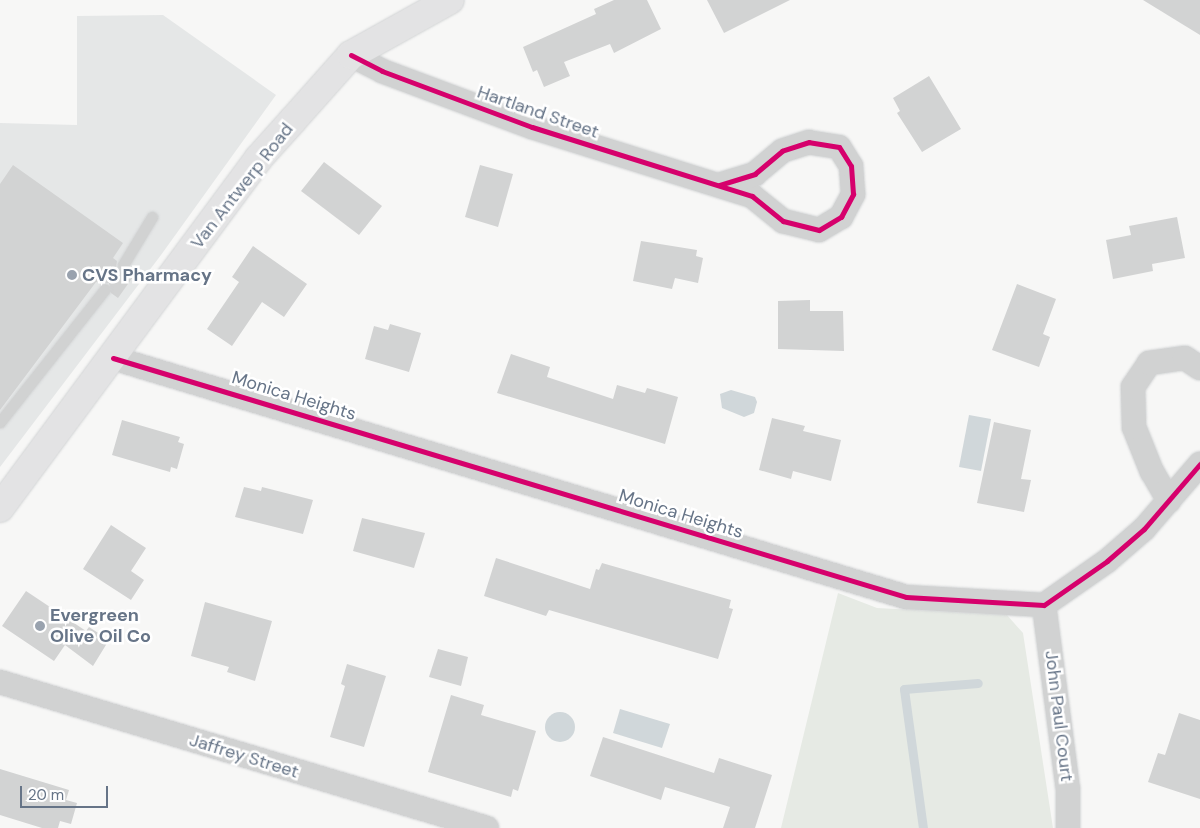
<!DOCTYPE html>
<html>
<head>
<meta charset="utf-8">
<style>
	body { margin:0 }
	#map { position:relative; width:1200px; height:828px; overflow:hidden; background:#f7f7f6; font-family:"DM Sans",sans-serif }
	div>[style] { position:absolute }
	.built>* { inset:0; background:#e5e7e7 }
	.green>* { inset:0; background:#e6eae4 }
	.water>* { inset:0; background:#d0d7da }
	.round { border-radius:50% }
	.stream>* { height:9px; margin:-4.5px; padding:0 4.5px; transform-origin:4.5px; border-radius:4.5px; background:#d0d7da }
	.building>* { inset:0; background:#d2d3d3 }
	.roads { filter:drop-shadow(0 0 1px #d2d4d5) drop-shadow(0 0 1px #d2d4d5) }
	.lane>* { height:11px; margin:-5.5px; padding:0 5.5px; transform-origin:5.5px; border-radius:5.5px; background:#d1d2d2 }
	.street>* { height:24px; margin:-12px; padding:0 12px; transform-origin:12px; border-radius:12px; background:#d1d2d2 }
	.secondary>* { height:28px; margin:-14px; padding:0 14px; transform-origin:14px; border-radius:14px; background:#e3e3e4 }
	.cycleway>* { height:5px; margin:-2.5px; padding:0 2.5px; transform-origin:2.5px; border-radius:2.5px; background:#d6006c }
	.dots>* { width:14px; height:14px; translate:-50% -50%; box-sizing:border-box; border:2px solid #fff; border-radius:50% }
	span { translate:-50% -50%; white-space:nowrap; text-align:center; line-height:1.15; -webkit-text-stroke:5px #fff; paint-order:stroke }
	.street-label { font-size:18px; color:#667487 }
	.poi-label { font-size:18px; color:#667487; font-weight:700 }
	.left { translate:0 -50%; text-align:left }
	.scale { position:absolute; left:20px; top:786px; width:88px; height:22px; box-sizing:border-box; border:2px solid #667487; border-top:0; padding-left:6px; font-size:15px; line-height:18px; white-space:nowrap; color:#667487; -webkit-text-stroke:4px #fff; paint-order:stroke }
</style>
</head>
<body>
<div id="map">
	<div class="built">
		<i style="clip-path:polygon(163px 15px,276px 95px,161px 255px,0 467px,0 123px,77px 125px,77px 16px)"></i>
	</div>
	<div class="green">
		<i style="clip-path:polygon(838px 593px,877px 608px,1007px 615px,1023px 633px,1053px 828px,781px 828px)"></i>
	</div>
	<div class="water">
		<i style="clip-path:polygon(731px 390px,755px 397px,757px 402px,754px 413px,744px 417px,722px 408px,720px 394px)"></i>
		<i style="clip-path:polygon(969px 415px,991px 419px,981px 471px,959px 467px)"></i>
		<i style="clip-path:polygon(620px 709px,670px 724px,662px 748px,613px 733px)"></i>
		<i class="round" style="left:545px;top:712px;width:30px;height:30px"></i>
	</div>
	<div class="stream">
		<i style="left:923px;top:828px;width:140px;rotate:-97.8deg"></i>
		<i style="left:904px;top:689px;width:74px;rotate:-4.6deg"></i>
	</div>
	<div class="building">
		<i style="clip-path:polygon(614px 0,647px 0,661px 29px,614px 53px,610px 44px,564px 62px,570px 76px,544px 87px,537px 70px,533px 72px,523px 47px,596px 14px,594px 9px)"></i>
		<i style="clip-path:polygon(707px 0,790px 0,724px 33px)"></i>
		<i style="clip-path:polygon(1143px 0,1200px 0,1200px 35px)"></i>
		<i style="clip-path:polygon(929px 76px,961px 129px,922px 152px,897px 113px,900px 111px,893px 98px)"></i>
		<i style="clip-path:polygon(324px 162px,382px 206px,359px 235px,301px 191px)"></i>
		<i style="clip-path:polygon(13px 165px,123px 243px,113px 258px,117px 261px,116px 268px,135px 274px,118px 298px,111px 293px,109px 283px,96px 282px,0 410px,0 184px)"></i>
		<i style="clip-path:polygon(480px 165px,513px 174px,498px 227px,465px 217px)"></i>
		<i style="clip-path:polygon(1177px 217px,1185px 258px,1152px 264px,1153px 271px,1113px 279px,1106px 240px,1131px 235px,1129px 226px)"></i>
		<i style="clip-path:polygon(641px 241px,697px 250px,696px 256px,703px 258px,698px 283px,675px 278px,672px 289px,633px 281px)"></i>
		<i style="clip-path:polygon(253px 246px,307px 284px,284px 317px,262px 302px,232px 346px,207px 329px,239px 282px,232px 277px)"></i>
		<i style="clip-path:polygon(1017px 284px,1056px 299px,1043px 334px,1050px 337px,1039px 367px,992px 350px)"></i>
		<i style="clip-path:polygon(810px 300px,810px 311px,843px 311px,844px 351px,778px 349px,778px 301px)"></i>
		<i style="clip-path:polygon(390px 324px,421px 333px,409px 372px,365px 359px,374px 326px,388px 330px)"></i>
		<i style="clip-path:polygon(511px 354px,550px 367px,547px 377px,613px 399px,617px 385px,645px 393px,647px 388px,678px 397px,665px 444px,497px 393px)"></i>
		<i style="clip-path:polygon(772px 418px,805px 426px,803px 431px,841px 440px,831px 481px,793px 471px,791px 479px,759px 470px)"></i>
		<i style="clip-path:polygon(122px 420px,180px 437px,178px 442px,184px 444px,177px 469px,171px 467px,170px 472px,112px 455px)"></i>
		<i style="clip-path:polygon(994px 422px,1031px 430px,1021px 479px,1031px 480px,1024px 512px,977px 503px)"></i>
		<i style="clip-path:polygon(244px 487px,261px 491px,262px 487px,313px 500px,303px 534px,235px 517px)"></i>
		<i style="clip-path:polygon(362px 518px,425px 533px,414px 568px,353px 551px)"></i>
		<i style="clip-path:polygon(111px 525px,146px 548px,131px 571px,144px 580px,131px 600px,83px 569px)"></i>
		<i style="clip-path:polygon(496px 558px,590px 589px,596px 569px,599px 570px,602px 563px,731px 600px,729px 608px,733px 609px,718px 659px,549px 610px,546px 616px,484px 596px)"></i>
		<i style="clip-path:polygon(26px 591px,86px 631px,89px 627px,109px 640px,93px 666px,65px 645px,54px 661px,2px 626px)"></i>
		<i style="clip-path:polygon(205px 602px,272px 621px,255px 681px,227px 672px,229px 667px,191px 656px)"></i>
		<i style="clip-path:polygon(438px 649px,468px 657px,461px 686px,429px 677px)"></i>
		<i style="clip-path:polygon(347px 664px,386px 676px,364px 747px,330px 737px,345px 686px,341px 684px)"></i>
		<i style="clip-path:polygon(451px 695px,484px 705px,481px 715px,536px 731px,518px 791px,513px 789px,511px 797px,428px 772px)"></i>
		<i style="clip-path:polygon(1179px 713px,1200px 720px,1200px 799px,1148px 782px,1158px 753px,1165px 755px)"></i>
		<i style="clip-path:polygon(603px 737px,714px 773px,719px 758px,772px 775px,755px 828px,723px 828px,730px 807px,665px 787px,661px 800px,590px 776px)"></i>
		<i style="clip-path:polygon(0 769px,69px 790px,66px 800px,77px 803px,71px 824px,60px 821px,58px 828px,42px 828px,0 815px)"></i>
	</div>
	<div class="roads">
		<div class="lane">
			<i style="left:123px;top:265px;width:56px;rotate:-58.9deg"></i>
			<i style="left:0;top:422px;width:169px;rotate:-51.7deg"></i>
		</div>
		<div class="street">
			<i style="left:351px;top:55px;width:35px;rotate:27deg"></i>
			<i style="left:382px;top:71px;width:160px;rotate:20.5deg"></i>
			<i style="left:532px;top:127px;width:231px;rotate:17.4deg"></i>
			<i style="left:752px;top:196px;width:40px;rotate:39deg"></i>
			<i style="left:783px;top:221px;width:37px;rotate:14deg"></i>
			<i style="left:819px;top:230px;width:26px;rotate:-31deg"></i>
			<i style="left:841px;top:217px;width:26px;rotate:-62deg"></i>
			<i style="left:853px;top:194px;width:28px;rotate:-94deg"></i>
			<i style="left:851px;top:166px;width:22px;rotate:-122deg"></i>
			<i style="left:839px;top:147px;width:30px;rotate:-171deg"></i>
			<i style="left:809px;top:142px;width:28px;rotate:162deg"></i>
			<i style="left:782px;top:151px;width:35px;rotate:140deg"></i>
			<i style="left:755px;top:174px;width:37px;rotate:163deg"></i>
			<i style="left:113px;top:358px;width:828px;rotate:16.77deg"></i>
			<i style="left:906px;top:597px;width:138px;rotate:3.3deg"></i>
			<i style="left:1044px;top:605px;width:77px;rotate:-34.9deg"></i>
			<i style="left:1107px;top:561px;width:49px;rotate:-40.9deg"></i>
			<i style="left:1144px;top:529px;width:86px;rotate:-49.3deg"></i>
			<i style="left:1169px;top:501px;width:34px;rotate:-120deg"></i>
			<i style="left:1152px;top:472px;width:48px;rotate:-111.8deg"></i>
			<i style="left:1134px;top:427px;width:40px;rotate:-91.4deg"></i>
			<i style="left:1133px;top:387px;width:29px;rotate:-56deg"></i>
			<i style="left:1149px;top:363px;width:36px;rotate:-8deg"></i>
			<i style="left:1185px;top:358px;width:18px;rotate:34deg"></i>
			<i style="left:1044px;top:605px;width:186px;rotate:82.6deg"></i>
			<i style="left:1068px;top:789px;width:39px;rotate:90deg"></i>
			<i style="left:0;top:682px;width:508px;rotate:16.69deg"></i>
		</div>
		<div class="secondary">
			<i style="left:0;top:508px;width:434px;rotate:-53.5deg"></i>
			<i style="left:258px;top:159px;width:52px;rotate:-48.1deg"></i>
			<i style="left:293px;top:120px;width:87px;rotate:-48.3deg"></i>
			<i style="left:351px;top:55px;width:113px;rotate:-29.1deg"></i>
		</div>
	</div>
	<div class="cycleway">
		<i style="left:351px;top:55px;width:35px;rotate:27deg"></i>
		<i style="left:382px;top:71px;width:160px;rotate:20.5deg"></i>
		<i style="left:532px;top:127px;width:231px;rotate:17.4deg"></i>
		<i style="left:752px;top:196px;width:40px;rotate:39deg"></i>
		<i style="left:783px;top:221px;width:37px;rotate:14deg"></i>
		<i style="left:819px;top:230px;width:26px;rotate:-31deg"></i>
		<i style="left:841px;top:217px;width:26px;rotate:-62deg"></i>
		<i style="left:853px;top:194px;width:28px;rotate:-94deg"></i>
		<i style="left:851px;top:166px;width:22px;rotate:-122deg"></i>
		<i style="left:839px;top:147px;width:30px;rotate:-171deg"></i>
		<i style="left:809px;top:142px;width:28px;rotate:162deg"></i>
		<i style="left:782px;top:151px;width:35px;rotate:140deg"></i>
		<i style="left:755px;top:174px;width:37px;rotate:163deg"></i>
		<i style="left:113px;top:358px;width:828px;rotate:16.77deg"></i>
		<i style="left:906px;top:597px;width:138px;rotate:3.3deg"></i>
		<i style="left:1044px;top:605px;width:77px;rotate:-34.9deg"></i>
		<i style="left:1107px;top:561px;width:49px;rotate:-40.9deg"></i>
		<i style="left:1144px;top:529px;width:86px;rotate:-49.3deg"></i>
	</div>
	<div class="dots">
		<i style="left:72px;top:275px;background:#99a2ae"></i>
		<i style="left:40px;top:626px;background:#99a2ae"></i>
	</div>
	<div class="street-label">
		<span style="left:538px;top:112px;rotate:19deg">Hartland Street</span>
		<span style="left:242px;top:186px;rotate:-52deg">Van Antwerp Road</span>
		<span style="left:294px;top:396px;rotate:17deg">Monica Heights</span>
		<span style="left:681px;top:514px;rotate:17deg">Monica Heights</span>
		<span style="left:1059px;top:716px;rotate:83deg">John Paul Court</span>
		<span style="left:244px;top:756px;rotate:17deg">Jaffrey Street</span>
	</div>
	<div class="poi-label">
		<span class="left" style="left:82px;top:275px">CVS Pharmacy</span>
		<span class="left" style="left:50px;top:626px">Evergreen<br>Olive Oil Co</span>
	</div>
	<div class="scale">20 m</div>
</div>
</body>
</html>
